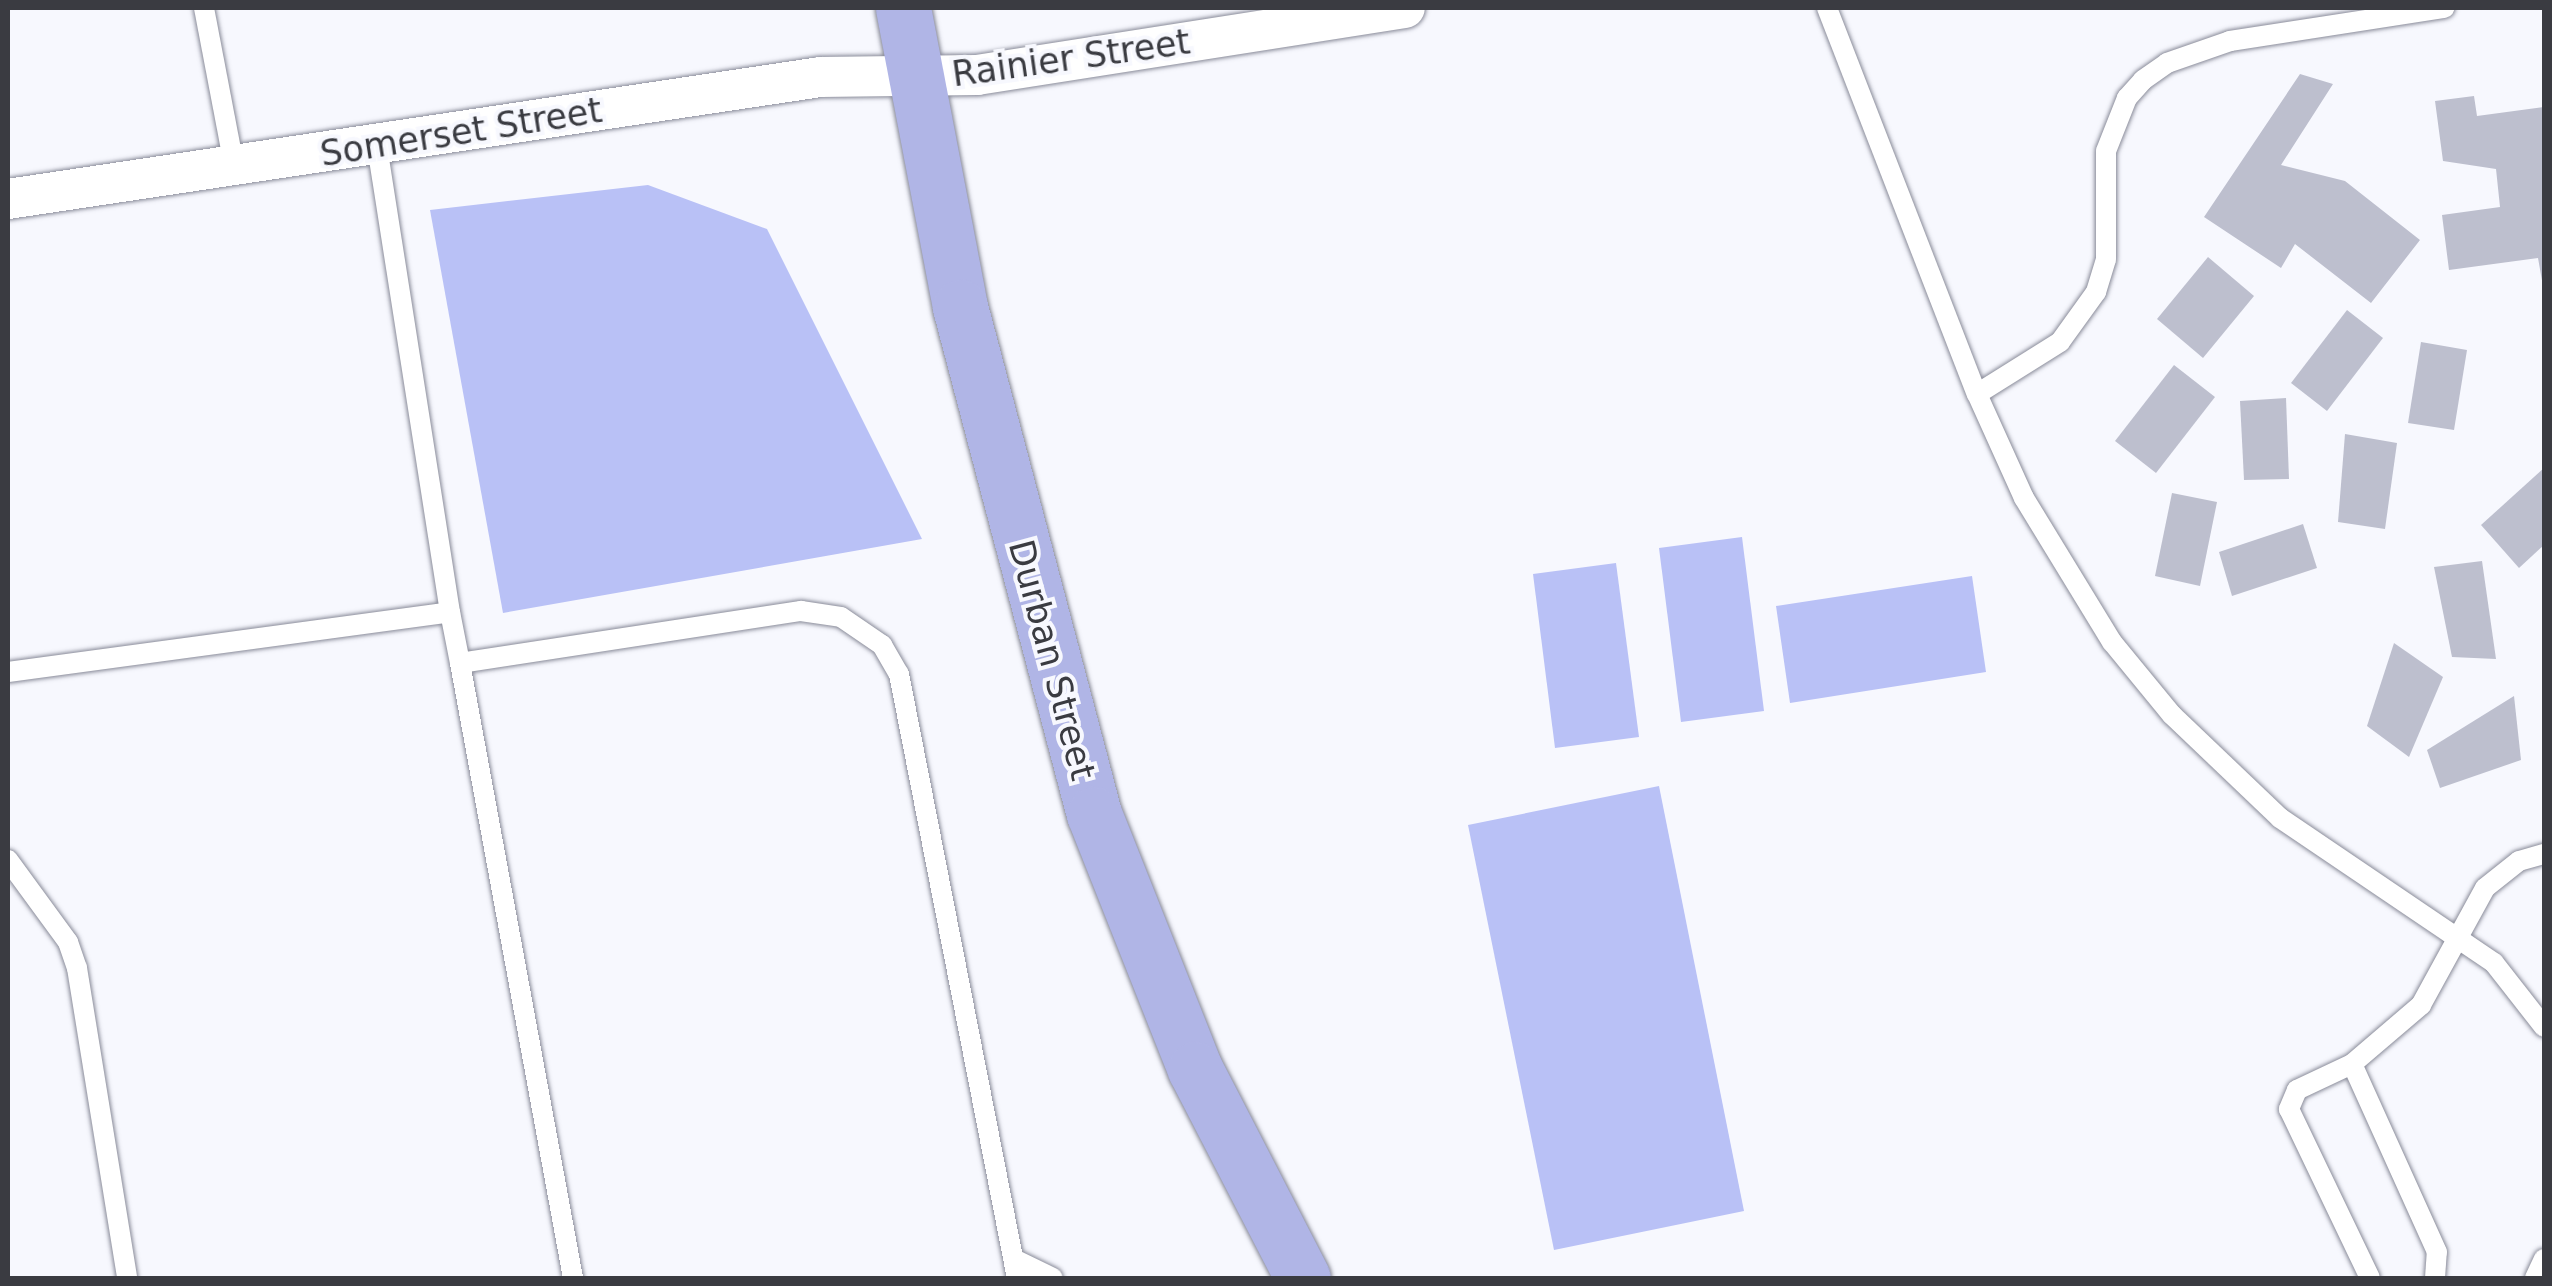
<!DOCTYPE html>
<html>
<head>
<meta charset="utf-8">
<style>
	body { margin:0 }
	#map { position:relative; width:2552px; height:1286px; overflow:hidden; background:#f7f8fe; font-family:"DejaVu Sans",sans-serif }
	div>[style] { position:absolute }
	.green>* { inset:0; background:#b9c1f6 }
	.building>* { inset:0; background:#bdbfce }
	.roads { filter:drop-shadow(0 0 2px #898b99) drop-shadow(0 0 2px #898b99) }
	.lane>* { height:20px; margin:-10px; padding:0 10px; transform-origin:10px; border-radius:10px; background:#fff }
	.street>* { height:40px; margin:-20px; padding:0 20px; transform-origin:20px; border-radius:20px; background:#fff }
	.primary>* { height:55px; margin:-27.5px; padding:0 27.5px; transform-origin:27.5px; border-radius:27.5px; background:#b0b5e6 }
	span { translate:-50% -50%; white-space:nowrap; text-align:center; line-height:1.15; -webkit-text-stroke:8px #f7f8fe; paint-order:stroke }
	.street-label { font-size:35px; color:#3a3b41 }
	.frame { position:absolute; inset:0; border:10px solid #3a3b41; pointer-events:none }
</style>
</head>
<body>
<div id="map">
	<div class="green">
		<i style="clip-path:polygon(648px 185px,767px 229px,922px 539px,503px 613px,430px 210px)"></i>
		<i style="clip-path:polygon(1742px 537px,1764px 711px,1681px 722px,1659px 548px)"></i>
		<i style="clip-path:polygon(1616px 563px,1639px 737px,1555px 748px,1533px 574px)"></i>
		<i style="clip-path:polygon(1972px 576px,1986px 672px,1790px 703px,1776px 606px)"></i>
		<i style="clip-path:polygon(1659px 786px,1744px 1211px,1554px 1250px,1468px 825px)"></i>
	</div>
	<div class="building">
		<i style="clip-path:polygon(2300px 74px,2333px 84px,2281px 165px,2345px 181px,2420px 240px,2371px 303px,2295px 244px,2281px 268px,2204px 217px)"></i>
		<i style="clip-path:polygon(2474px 96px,2477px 116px,2544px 107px,2544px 292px,2538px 258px,2449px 270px,2442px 215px,2500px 207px,2496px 169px,2443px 161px,2435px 101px)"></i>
		<i style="clip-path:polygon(2208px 257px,2254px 296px,2203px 358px,2157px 319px)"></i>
		<i style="clip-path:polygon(2347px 310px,2383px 338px,2327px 411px,2291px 383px)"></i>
		<i style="clip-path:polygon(2421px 342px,2467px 350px,2454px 430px,2408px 423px)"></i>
		<i style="clip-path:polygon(2174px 365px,2215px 397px,2156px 473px,2115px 441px)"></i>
		<i style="clip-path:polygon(2286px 398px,2289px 479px,2244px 480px,2240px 401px)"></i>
		<i style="clip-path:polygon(2345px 434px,2397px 443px,2385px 529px,2338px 522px)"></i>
		<i style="clip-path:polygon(2544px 468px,2544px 545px,2519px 568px,2481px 525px)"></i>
		<i style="clip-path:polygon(2172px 493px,2217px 502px,2200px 586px,2155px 576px)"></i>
		<i style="clip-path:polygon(2303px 524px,2317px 568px,2232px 596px,2219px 552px)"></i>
		<i style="clip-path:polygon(2482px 561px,2496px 659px,2452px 657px,2434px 567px)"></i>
		<i style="clip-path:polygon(2394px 643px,2443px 677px,2409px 757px,2367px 726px)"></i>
		<i style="clip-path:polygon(2514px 696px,2521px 760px,2440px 788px,2427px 750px)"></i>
	</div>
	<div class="roads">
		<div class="lane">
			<i style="left:204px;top:8px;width:161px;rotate:79.2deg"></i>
			<i style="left:1827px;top:8px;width:414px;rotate:68.8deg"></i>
			<i style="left:1977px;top:394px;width:114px;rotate:65.7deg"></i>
			<i style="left:2024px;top:498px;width:169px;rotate:58.6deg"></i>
			<i style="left:2112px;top:642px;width:94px;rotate:50.6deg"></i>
			<i style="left:2172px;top:715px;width:149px;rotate:43.6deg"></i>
			<i style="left:2280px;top:818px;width:258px;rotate:34.1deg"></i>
			<i style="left:2494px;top:963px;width:81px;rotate:52deg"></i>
			<i style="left:377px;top:146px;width:472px;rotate:81.1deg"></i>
			<i style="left:1977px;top:394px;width:98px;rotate:-32.1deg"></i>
			<i style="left:2060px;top:342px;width:62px;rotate:-54.2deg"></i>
			<i style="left:2096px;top:292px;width:34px;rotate:-73deg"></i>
			<i style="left:2106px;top:259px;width:108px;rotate:-90deg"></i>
			<i style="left:2106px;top:151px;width:57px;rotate:-68.4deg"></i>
			<i style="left:2127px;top:98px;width:24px;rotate:-48deg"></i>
			<i style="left:2143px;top:80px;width:29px;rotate:-35deg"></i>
			<i style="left:2167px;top:63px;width:67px;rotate:-19.2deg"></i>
			<i style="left:2230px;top:41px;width:217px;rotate:-8.8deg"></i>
			<i style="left:8px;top:672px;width:446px;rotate:-7.7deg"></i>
			<i style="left:450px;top:612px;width:52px;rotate:78.9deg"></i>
			<i style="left:8px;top:860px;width:102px;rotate:53.8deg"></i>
			<i style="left:68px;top:942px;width:28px;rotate:71deg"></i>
			<i style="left:77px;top:968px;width:314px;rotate:80.8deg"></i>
			<i style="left:2352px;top:1064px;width:61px;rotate:154.7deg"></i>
			<i style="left:2297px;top:1090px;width:21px;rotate:113deg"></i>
			<i style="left:2289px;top:1109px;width:187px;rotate:64.4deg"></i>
			<i style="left:1014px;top:1259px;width:43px;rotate:26deg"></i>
			<i style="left:573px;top:1278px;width:625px;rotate:-100.41deg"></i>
			<i style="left:460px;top:663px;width:345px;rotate:-8.7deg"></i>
			<i style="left:801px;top:611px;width:40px;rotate:8.5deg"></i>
			<i style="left:841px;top:617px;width:50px;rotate:34.3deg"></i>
			<i style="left:882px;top:645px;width:34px;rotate:60deg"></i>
			<i style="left:899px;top:674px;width:615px;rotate:78.95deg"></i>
			<i style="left:2435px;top:1278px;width:26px;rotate:-86deg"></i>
			<i style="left:2437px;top:1252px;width:206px;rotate:-114.3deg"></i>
			<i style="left:2352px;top:1064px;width:91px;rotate:-40.5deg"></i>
			<i style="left:2421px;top:1005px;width:133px;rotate:-61.3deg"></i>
			<i style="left:2485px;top:888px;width:43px;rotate:-38.5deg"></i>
			<i style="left:2519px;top:861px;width:26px;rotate:-16deg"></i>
			<i style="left:2535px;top:1278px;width:21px;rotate:-65deg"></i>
		</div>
		<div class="street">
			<i style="left:8px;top:199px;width:821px;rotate:-8.54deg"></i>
			<i style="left:820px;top:77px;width:157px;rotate:-0.7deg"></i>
			<i style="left:977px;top:75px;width:433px;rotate:-8.9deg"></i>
		</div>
		<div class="primary">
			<i style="left:903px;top:8px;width:304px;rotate:79.2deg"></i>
			<i style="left:960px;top:307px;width:524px;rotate:75.2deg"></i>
			<i style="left:1094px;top:814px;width:274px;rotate:68.4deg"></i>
			<i style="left:1195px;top:1069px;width:235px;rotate:62.7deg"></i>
		</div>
	</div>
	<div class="street-label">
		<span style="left:1071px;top:58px;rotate:-8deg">Rainier Street</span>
		<span style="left:461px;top:132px;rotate:-9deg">Somerset Street</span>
		<span style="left:1052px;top:660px;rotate:75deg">Durban Street</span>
	</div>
	<div class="frame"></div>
</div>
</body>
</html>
